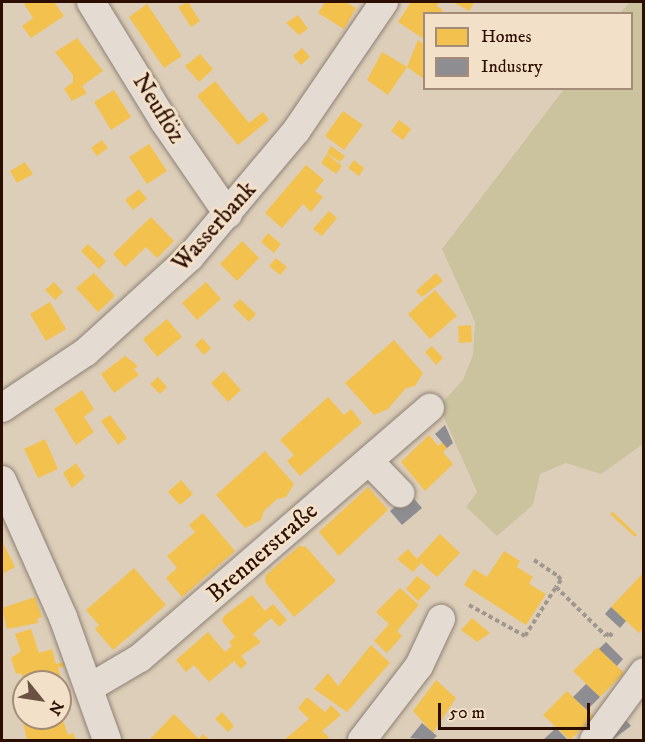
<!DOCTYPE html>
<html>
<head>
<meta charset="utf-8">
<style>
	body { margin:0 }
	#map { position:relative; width:645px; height:742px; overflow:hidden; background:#ddceb9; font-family:"IM FELL DW Pica",serif }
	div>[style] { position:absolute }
	.green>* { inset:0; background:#cbc39d }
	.homes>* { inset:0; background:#f2c14e }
	.industry>* { inset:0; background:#8d8d92 }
	.path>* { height:4px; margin-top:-2px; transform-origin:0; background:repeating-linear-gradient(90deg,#a0978e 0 4.5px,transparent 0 7.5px) }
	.roads { filter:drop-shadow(0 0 2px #8d8174) drop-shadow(0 0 2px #8d8174) }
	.minor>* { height:28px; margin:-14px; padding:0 14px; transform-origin:14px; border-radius:14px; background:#e4dcd2 }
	span { translate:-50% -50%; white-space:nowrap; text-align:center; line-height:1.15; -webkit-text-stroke:6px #f3e0c8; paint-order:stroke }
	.street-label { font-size:24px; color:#2c0e01 }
	.frame { position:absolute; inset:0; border:3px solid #2c0e01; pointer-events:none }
	.legend { position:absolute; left:423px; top:12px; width:210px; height:78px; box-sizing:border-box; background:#f3e0c8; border:2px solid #a38c78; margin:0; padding:8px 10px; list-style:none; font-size:18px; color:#2c0e01 }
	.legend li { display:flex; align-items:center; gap:12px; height:30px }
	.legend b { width:30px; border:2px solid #a38c78 }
	.north { position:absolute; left:12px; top:670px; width:60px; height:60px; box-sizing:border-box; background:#f3e0c8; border:2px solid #a38c78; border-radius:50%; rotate:120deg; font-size:16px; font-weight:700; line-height:24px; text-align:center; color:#2c0e01 }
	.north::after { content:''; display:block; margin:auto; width:21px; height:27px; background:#6a5141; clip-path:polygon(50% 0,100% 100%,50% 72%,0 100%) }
	.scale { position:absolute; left:438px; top:703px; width:152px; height:27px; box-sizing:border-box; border:3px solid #2c0e01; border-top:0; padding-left:8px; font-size:18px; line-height:21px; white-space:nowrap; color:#2c0e01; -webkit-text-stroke:4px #f3e0c8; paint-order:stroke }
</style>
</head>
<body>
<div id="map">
	<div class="green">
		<i style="clip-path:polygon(630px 2px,643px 2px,643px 444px,601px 474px,566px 463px,540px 474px,533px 505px,497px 536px,466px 507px,477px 492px,439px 406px,463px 380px,473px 355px,475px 322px,442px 249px,564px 89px,632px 88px,632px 14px,620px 13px)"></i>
	</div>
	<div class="homes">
		<i style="clip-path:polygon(28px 2px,54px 2px,64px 16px,31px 38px,22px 26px,33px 18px,24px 4px)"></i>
		<i style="clip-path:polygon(188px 2px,200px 21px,191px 27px,178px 7px)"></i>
		<i style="clip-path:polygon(325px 2px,345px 2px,356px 8px,344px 29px,318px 13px)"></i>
		<i style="clip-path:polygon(411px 2px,439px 2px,437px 6px,443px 10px,441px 14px,424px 14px,424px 39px,398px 22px)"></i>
		<i style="clip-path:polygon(453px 2px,472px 2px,474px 3px,469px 11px)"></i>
		<i style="clip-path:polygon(147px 4px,182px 56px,164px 68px,129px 17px)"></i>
		<i style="clip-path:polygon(298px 15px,308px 29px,299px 35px,286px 23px)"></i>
		<i style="clip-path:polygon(77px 38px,103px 71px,82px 86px,87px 93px,72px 101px,64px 89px,73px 82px,73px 75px,55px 52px)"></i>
		<i style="clip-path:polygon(418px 40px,424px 44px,424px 79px,407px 67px,388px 95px,367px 80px,382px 52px,407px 67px)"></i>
		<i style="clip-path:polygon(302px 48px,310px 57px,301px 65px,293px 56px)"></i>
		<i style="clip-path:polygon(200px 54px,213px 69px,199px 82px,185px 66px)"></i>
		<i style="clip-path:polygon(215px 81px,249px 123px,263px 112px,269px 120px,238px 145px,197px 96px)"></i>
		<i style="clip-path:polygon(114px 90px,131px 117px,111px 130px,94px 102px)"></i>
		<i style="clip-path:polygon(343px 111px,363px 125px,344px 150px,325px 136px)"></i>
		<i style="clip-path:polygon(399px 120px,411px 129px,403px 140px,391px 131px)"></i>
		<i style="clip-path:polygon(102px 140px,108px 148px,97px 156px,91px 148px)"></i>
		<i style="clip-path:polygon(149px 144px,167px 171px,147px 184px,129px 157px)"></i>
		<i style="clip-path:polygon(331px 146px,345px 156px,340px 162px,327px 153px)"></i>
		<i style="clip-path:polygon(327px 154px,342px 166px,336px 174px,321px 163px)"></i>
		<i style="clip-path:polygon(354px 160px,364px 168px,359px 176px,348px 168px)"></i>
		<i style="clip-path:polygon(25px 162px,33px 174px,17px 183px,10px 171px)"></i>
		<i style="clip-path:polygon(306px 165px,324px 180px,315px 191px,323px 197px,311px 212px,303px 204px,282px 228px,265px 213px)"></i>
		<i style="clip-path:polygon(139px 189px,147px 199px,133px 210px,125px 200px)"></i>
		<i style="clip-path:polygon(329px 211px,337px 218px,322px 236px,313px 229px)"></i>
		<i style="clip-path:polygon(151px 217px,174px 241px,157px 258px,146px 247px,125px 267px,113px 254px)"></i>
		<i style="clip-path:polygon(268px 233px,281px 244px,274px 253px,261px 242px)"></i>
		<i style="clip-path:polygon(242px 241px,259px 258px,237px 281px,220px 264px)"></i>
		<i style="clip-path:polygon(88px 244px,106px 261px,99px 269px,81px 251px)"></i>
		<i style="clip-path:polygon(276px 258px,287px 267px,280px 275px,269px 266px)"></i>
		<i style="clip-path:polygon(94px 273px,115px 296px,98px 312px,76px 288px)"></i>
		<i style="clip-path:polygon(436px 273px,443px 281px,422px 297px,416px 291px)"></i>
		<i style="clip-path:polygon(54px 282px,63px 292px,55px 300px,45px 290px)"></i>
		<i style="clip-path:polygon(206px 282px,221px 299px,197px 320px,182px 303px)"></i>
		<i style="clip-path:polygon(435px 290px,457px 316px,430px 339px,408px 314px)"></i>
		<i style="clip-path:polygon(240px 299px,256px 314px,249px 322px,233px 306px)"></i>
		<i style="clip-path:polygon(50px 302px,66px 329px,46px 341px,30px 314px)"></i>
		<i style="clip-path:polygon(167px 319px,182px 337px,157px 357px,143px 339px)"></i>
		<i style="clip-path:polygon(471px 325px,472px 342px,459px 343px,458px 326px)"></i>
		<i style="clip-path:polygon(202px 338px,211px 348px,204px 355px,195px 345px)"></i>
		<i style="clip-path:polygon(394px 340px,423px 373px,415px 386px,406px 388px,388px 409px,374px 415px,345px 383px)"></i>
		<i style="clip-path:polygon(432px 346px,443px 358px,436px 365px,425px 352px)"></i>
		<i style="clip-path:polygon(125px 356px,138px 366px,134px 369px,139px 375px,114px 393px,101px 374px)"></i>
		<i style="clip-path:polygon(224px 371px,241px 390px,228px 402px,211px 383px)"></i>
		<i style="clip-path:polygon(158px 377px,167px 387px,160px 394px,150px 384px)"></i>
		<i style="clip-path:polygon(82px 390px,94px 409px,84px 417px,94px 432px,76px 445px,54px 409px)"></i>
		<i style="clip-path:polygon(328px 397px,344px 415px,351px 409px,362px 423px,300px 476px,287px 461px,294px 455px,280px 440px)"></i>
		<i style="clip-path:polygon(110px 415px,127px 438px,118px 445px,101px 421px)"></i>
		<i style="clip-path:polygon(429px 435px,438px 446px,443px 442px,447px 448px,443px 452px,453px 464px,425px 491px,401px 462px)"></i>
		<i style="clip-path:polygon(45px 439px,58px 469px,38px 478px,24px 449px)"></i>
		<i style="clip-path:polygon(265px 451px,294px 484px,286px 497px,277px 499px,264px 511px,261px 520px,245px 528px,216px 495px)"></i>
		<i style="clip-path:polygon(76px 463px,85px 477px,72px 488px,63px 473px)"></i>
		<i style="clip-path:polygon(181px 480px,193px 494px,180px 505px,168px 492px)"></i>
		<i style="clip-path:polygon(368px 487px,388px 510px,339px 556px,319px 532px)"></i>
		<i style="clip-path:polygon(613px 512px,637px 535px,635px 537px,610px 514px)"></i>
		<i style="clip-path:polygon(203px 513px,235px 551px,182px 597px,166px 578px,177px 568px,167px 556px,195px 532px,189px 525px)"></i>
		<i style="clip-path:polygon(440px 534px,460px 553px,437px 577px,421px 563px,413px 572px,397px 559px,408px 549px,417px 559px)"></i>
		<i style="clip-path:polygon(2px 541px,15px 567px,2px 574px)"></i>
		<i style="clip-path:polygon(299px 546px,306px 547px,336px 581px,294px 617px,265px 582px,266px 575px)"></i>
		<i style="clip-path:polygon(504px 551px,520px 561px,517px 567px,533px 577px,529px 584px,546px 594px,526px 625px,464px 585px,474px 569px,487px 577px)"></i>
		<i style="clip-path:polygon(134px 568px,166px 605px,113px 650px,95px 629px,99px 625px,86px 610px)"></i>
		<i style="clip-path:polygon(644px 572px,644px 628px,639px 633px,611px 607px)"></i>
		<i style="clip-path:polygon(417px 576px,431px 587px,418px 601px,406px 589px)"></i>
		<i style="clip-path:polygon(400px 588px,419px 605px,397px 631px,402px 636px,387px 653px,374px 641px,389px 624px,376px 612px)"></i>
		<i style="clip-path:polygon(252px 595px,265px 611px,273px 604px,287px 620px,279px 627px,271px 618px,253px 634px,261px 642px,241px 656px,247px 663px,241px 669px,234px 661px,209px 682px,194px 665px,186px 672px,176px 660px,208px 632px,225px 652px,232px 646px,229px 642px,235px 637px,222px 621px,224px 616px)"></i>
		<i style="clip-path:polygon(35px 597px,42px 617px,37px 619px,38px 623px,7px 629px,2px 608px)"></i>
		<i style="clip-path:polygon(472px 618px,490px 633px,477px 642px,461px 630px)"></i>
		<i style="clip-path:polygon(31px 629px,39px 653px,52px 649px,56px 664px,63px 662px,65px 666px,58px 668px,62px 682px,24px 682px,21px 673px,16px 674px,11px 658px,21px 651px,15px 634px)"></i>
		<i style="clip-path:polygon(371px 645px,390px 663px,347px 712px,314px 689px,328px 673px,338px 686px)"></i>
		<i style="clip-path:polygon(598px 647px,624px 673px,600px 697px,573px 671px)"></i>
		<i style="clip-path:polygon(436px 680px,456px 698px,433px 733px,413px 711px)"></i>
		<i style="clip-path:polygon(567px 691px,594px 717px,570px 740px,543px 715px)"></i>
		<i style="clip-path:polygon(307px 697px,325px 712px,331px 705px,341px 715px,322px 731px,329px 737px,326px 740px,284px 740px,309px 719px,298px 708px)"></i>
		<i style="clip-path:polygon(222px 712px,234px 726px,228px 732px,215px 719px)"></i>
		<i style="clip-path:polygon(24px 713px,24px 718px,62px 717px,68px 735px,73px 733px,76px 740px,27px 740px,21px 714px)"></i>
		<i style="clip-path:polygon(174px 714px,199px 739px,203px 734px,210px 740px,149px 740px)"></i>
	</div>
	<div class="industry">
		<i style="clip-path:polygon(445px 425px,453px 443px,447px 448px,435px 434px)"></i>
		<i style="clip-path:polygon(410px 494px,422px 508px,402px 525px,390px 511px)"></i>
		<i style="clip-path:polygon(611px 607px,626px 621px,620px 628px,605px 614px)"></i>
		<i style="clip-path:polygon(606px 642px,623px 659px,617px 666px,599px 649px)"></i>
		<i style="clip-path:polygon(586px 684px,600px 697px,587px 710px,573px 697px)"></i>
		<i style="clip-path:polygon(624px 718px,631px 726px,612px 740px,607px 734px)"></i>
		<i style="clip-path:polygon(422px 723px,437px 736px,432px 740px,410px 738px)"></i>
		<i style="clip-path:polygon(556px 728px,568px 740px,543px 740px)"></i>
	</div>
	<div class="path">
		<i style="left:534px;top:560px;width:29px;rotate:34deg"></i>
		<i style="left:558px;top:576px;width:5px;rotate:53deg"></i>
		<i style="left:561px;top:580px;width:9px;rotate:126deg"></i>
		<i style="left:556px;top:587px;width:70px;rotate:44.4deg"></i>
		<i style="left:606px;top:636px;width:4px;rotate:-45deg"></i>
		<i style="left:609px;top:633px;width:6px;rotate:45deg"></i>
		<i style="left:469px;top:605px;width:64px;rotate:29deg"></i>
		<i style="left:525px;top:636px;width:58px;rotate:-57.7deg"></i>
	</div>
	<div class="roads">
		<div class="minor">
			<i style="left:91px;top:2px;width:140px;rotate:58.5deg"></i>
			<i style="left:164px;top:121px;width:113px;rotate:55.5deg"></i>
			<i style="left:2px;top:408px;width:101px;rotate:-33.7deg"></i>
			<i style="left:86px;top:352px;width:141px;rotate:-42.4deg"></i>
			<i style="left:190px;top:257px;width:165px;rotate:-49.9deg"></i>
			<i style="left:296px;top:131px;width:156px;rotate:-55.7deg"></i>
			<i style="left:369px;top:461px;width:45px;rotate:45.9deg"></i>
			<i style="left:2px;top:480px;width:150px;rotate:66deg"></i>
			<i style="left:63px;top:617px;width:131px;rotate:70.3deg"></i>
			<i style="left:89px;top:688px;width:59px;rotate:-30.5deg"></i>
			<i style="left:140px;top:658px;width:383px;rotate:-40.8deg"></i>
			<i style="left:362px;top:740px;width:93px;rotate:-52.4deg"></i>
			<i style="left:419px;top:666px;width:52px;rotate:-64.9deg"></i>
			<i style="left:594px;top:740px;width:84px;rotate:-53.7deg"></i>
		</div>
	</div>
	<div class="street-label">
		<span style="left:158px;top:109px;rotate:58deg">Neuflöz</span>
		<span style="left:215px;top:227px;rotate:-48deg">Wasserbank</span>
		<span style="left:263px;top:553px;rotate:-41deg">Brennerstraße</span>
	</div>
	<div class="frame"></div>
	<ul class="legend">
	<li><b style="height:16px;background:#f2c14e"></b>Homes</li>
	<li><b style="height:16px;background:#8d8d92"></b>Industry</li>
	</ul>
	<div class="north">N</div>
	<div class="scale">50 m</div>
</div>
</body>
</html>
